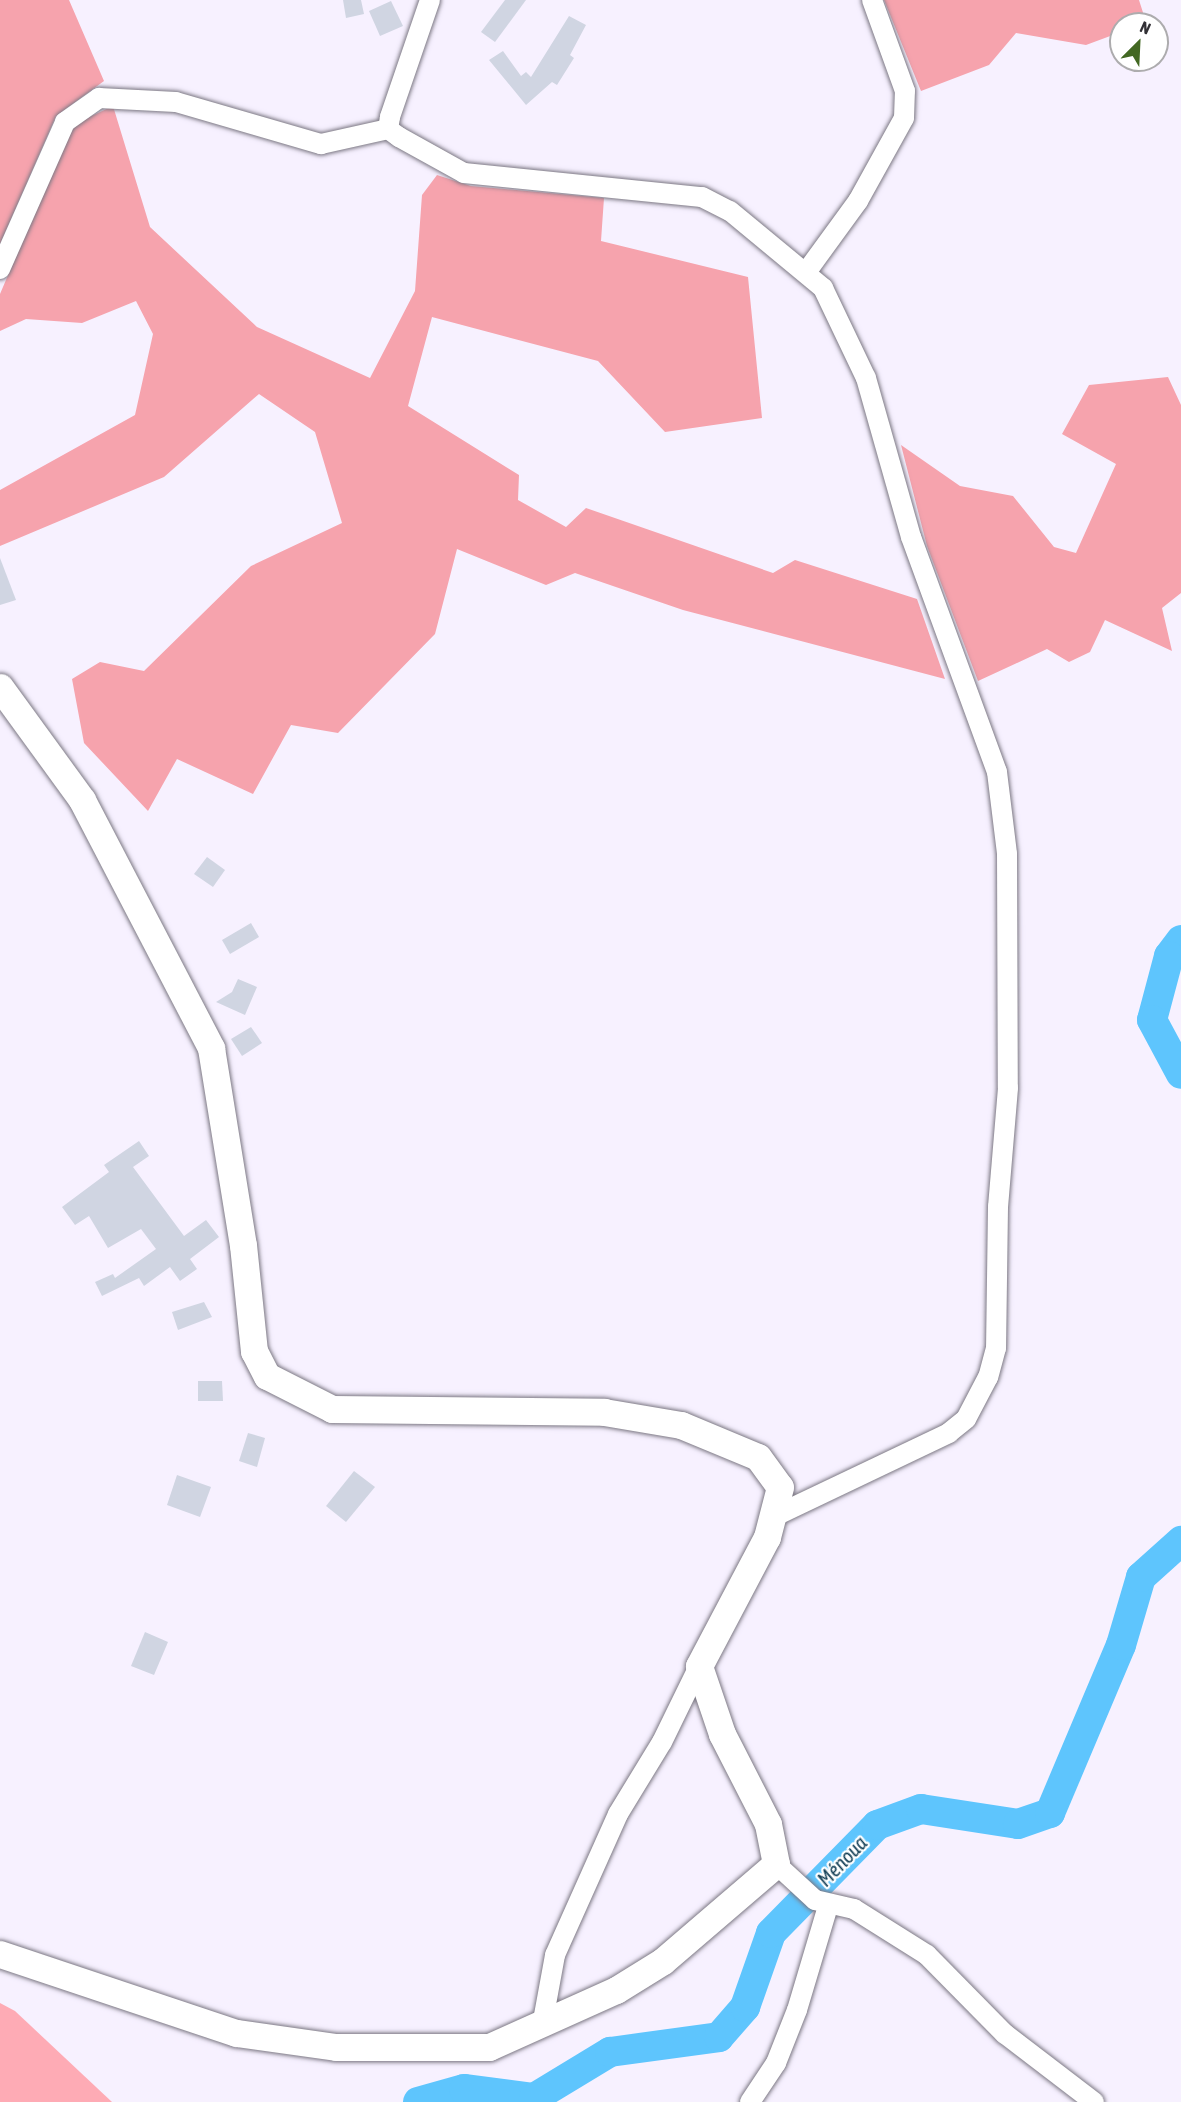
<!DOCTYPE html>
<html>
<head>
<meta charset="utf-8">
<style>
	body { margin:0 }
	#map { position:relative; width:1181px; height:2102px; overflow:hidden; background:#f7f1ff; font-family:"Asap Condensed",sans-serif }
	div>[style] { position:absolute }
	.green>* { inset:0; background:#feabb5 }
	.forest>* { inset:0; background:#f6a3ad }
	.river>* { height:30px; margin:-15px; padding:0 15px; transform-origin:15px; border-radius:15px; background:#5ec5fd }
	.building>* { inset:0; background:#d0d5e2 }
	.roads { filter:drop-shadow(0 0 2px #7c7884) drop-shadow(0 0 2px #7c7884) }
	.street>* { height:20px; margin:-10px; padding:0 10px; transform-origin:10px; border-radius:10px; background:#fff }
	.secondary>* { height:27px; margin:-13.5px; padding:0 13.5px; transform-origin:13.5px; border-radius:13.5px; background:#fff }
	span { translate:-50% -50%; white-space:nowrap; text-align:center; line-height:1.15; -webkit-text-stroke:4.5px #fff; paint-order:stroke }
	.water-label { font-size:20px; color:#154057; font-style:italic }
	.north { position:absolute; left:1109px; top:12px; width:60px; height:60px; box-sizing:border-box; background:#fff; border:2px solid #adacae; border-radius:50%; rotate:24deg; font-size:16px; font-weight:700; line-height:24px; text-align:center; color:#323035 }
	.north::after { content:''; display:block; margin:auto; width:21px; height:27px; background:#426822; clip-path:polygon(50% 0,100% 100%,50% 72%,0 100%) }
</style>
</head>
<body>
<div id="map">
	<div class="green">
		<i style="clip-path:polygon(0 2003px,15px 2011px,112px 2102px,0 2102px)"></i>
	</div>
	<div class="forest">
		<i style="clip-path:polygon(0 0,69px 0,104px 81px,56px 116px,0 244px)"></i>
		<i style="clip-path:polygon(884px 0,1139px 0,1146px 22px,1121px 24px,1121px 32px,1086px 45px,1016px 33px,989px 65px,921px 91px)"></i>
		<i style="clip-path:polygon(113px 106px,150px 227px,257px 327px,370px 378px,415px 291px,422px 195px,437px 175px,471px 186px,604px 198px,601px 241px,748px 277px,762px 418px,665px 432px,598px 361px,432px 317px,408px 406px,519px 475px,518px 500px,566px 527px,586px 508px,773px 573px,795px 560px,917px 599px,945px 679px,683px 610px,575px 573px,546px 585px,457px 549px,435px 634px,338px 733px,291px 725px,253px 794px,177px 759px,148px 811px,84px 743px,72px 679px,100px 662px,144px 671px,251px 566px,342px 523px,315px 432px,259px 394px,164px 477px,0 546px,0 490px,135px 415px,153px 334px,136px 301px,82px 323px,26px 319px,0 331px,0 294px,72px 125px)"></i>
		<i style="clip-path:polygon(1168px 377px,1181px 405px,1181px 593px,1162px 608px,1172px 651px,1105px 620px,1090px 652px,1069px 662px,1047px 649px,978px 681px,927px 546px,901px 445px,960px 486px,1013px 496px,1054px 547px,1076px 553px,1116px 464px,1062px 434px,1089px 385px)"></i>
	</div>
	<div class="river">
		<i style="left:1181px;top:940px;width:20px;rotate:127deg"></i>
		<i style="left:1169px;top:956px;width:66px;rotate:104.9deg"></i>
		<i style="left:1152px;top:1020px;width:61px;rotate:61.8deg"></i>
		<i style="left:418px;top:2102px;width:48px;rotate:-15.8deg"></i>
		<i style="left:464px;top:2089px;width:71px;rotate:7.3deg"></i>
		<i style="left:534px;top:2098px;width:89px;rotate:-31.2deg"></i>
		<i style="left:610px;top:2052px;width:110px;rotate:-7.8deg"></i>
		<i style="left:719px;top:2037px;width:40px;rotate:-49deg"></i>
		<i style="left:745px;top:2007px;width:78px;rotate:-70.6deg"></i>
		<i style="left:771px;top:1933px;width:151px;rotate:-45.5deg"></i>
		<i style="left:877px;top:1825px;width:47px;rotate:-20deg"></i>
		<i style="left:921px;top:1809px;width:98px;rotate:8.8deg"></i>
		<i style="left:1018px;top:1824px;width:34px;rotate:-19deg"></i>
		<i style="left:1050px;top:1813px;width:182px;rotate:-67.1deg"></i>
		<i style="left:1121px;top:1645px;width:71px;rotate:-73.6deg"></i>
		<i style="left:1141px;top:1577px;width:54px;rotate:-42deg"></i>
	</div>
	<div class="building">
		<i style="clip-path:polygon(343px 0,361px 0,364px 14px,346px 18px)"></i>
		<i style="clip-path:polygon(505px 0,526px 0,495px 42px,481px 32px)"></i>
		<i style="clip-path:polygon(391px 1px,403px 26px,380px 36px,369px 11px)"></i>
		<i style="clip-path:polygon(569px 16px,586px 25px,570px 55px,574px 58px,557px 85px,552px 82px,526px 105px,489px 60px,503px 51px,521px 76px,526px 72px,531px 77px)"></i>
		<i style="clip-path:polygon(0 558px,16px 600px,0 605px)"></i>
		<i style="clip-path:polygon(207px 857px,225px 870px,213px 887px,194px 874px)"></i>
		<i style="clip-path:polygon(251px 923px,259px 937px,230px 954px,222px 940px)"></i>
		<i style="clip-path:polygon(238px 979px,257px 987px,245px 1015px,216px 1002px,232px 992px)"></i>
		<i style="clip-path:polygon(251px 1027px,262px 1043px,242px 1056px,231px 1039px)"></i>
		<i style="clip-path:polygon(139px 1141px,149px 1156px,133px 1167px,184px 1236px,206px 1220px,219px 1237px,190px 1259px,197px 1269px,180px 1281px,170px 1267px,144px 1286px,139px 1278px,102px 1296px,95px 1282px,113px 1274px,115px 1278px,156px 1249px,141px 1229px,108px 1248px,89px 1216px,75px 1225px,62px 1207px,109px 1172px,104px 1165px)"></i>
		<i style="clip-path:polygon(204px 1302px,212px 1317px,178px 1330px,172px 1312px)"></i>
		<i style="clip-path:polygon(198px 1381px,222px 1381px,223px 1401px,198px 1401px)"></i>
		<i style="clip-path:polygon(248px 1433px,265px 1438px,257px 1467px,239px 1461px)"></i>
		<i style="clip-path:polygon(354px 1471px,375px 1487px,346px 1522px,326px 1506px)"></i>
		<i style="clip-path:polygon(177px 1475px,211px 1487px,200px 1517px,167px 1505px)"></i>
		<i style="clip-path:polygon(145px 1632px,168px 1642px,154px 1675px,131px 1666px)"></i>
	</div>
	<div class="roads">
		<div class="street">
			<i style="left:430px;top:0;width:124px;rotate:108.9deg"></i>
			<i style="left:390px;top:117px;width:12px;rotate:99deg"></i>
			<i style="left:388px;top:129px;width:14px;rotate:36deg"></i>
			<i style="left:399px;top:137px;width:74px;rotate:29deg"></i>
			<i style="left:464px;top:173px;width:239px;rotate:5.8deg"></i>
			<i style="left:702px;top:197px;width:31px;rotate:27deg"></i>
			<i style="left:730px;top:211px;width:121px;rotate:39.6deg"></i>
			<i style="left:823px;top:288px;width:100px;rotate:64.5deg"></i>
			<i style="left:866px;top:378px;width:165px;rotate:74.2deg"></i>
			<i style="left:911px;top:537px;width:250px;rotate:69.9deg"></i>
			<i style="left:997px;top:772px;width:83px;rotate:83deg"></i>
			<i style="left:1007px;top:854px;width:234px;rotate:89.8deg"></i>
			<i style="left:1008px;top:1088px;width:119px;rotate:94.8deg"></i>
			<i style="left:998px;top:1207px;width:141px;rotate:90.8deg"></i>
			<i style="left:996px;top:1348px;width:30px;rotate:105deg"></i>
			<i style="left:988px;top:1377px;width:47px;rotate:117.6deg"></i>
			<i style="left:966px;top:1419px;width:22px;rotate:141deg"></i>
			<i style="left:949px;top:1433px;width:193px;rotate:154.5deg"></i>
			<i style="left:0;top:269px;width:161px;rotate:-66.1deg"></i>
			<i style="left:65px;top:122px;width:42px;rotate:-35.2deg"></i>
			<i style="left:99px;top:98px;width:77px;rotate:3deg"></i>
			<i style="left:176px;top:102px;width:151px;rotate:16.2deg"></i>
			<i style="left:321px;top:144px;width:69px;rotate:-12.6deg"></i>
			<i style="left:807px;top:271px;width:87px;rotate:-53.9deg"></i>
			<i style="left:858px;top:201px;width:95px;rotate:-61deg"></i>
			<i style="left:904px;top:118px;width:27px;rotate:-88deg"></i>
			<i style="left:905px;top:91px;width:97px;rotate:-109.9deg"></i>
			<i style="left:776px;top:1864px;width:53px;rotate:42.7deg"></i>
			<i style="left:815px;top:1900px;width:40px;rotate:13deg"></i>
			<i style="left:854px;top:1909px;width:86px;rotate:32.2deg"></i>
			<i style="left:927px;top:1955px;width:111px;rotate:45.4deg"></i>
			<i style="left:1005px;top:2034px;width:112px;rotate:37.4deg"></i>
			<i style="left:542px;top:2026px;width:72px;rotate:-79.6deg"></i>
			<i style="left:555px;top:1955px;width:154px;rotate:-65.9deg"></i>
			<i style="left:618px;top:1814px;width:84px;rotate:-58.6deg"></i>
			<i style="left:662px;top:1742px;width:85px;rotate:-64deg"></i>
			<i style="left:750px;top:2102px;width:47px;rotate:-56.3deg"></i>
			<i style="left:776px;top:2063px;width:57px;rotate:-68.4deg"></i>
			<i style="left:797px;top:2010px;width:109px;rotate:-73.4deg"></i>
		</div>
		<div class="secondary">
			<i style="left:0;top:687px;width:140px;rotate:54deg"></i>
			<i style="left:82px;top:800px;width:280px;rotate:62.5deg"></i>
			<i style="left:211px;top:1048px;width:200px;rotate:80.8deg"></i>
			<i style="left:243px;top:1245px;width:107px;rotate:84.1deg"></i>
			<i style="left:254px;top:1351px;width:28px;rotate:63deg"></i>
			<i style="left:267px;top:1376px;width:73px;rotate:26.9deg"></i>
			<i style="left:332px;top:1409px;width:272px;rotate:0.6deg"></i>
			<i style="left:604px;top:1412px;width:78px;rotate:9.6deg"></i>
			<i style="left:681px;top:1425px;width:83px;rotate:22.6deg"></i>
			<i style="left:758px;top:1457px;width:37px;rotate:54deg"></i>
			<i style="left:780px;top:1487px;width:52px;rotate:104.6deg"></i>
			<i style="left:767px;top:1537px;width:146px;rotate:117.8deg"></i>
			<i style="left:699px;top:1666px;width:72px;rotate:71.3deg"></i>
			<i style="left:722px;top:1734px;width:101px;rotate:62.9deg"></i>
			<i style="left:768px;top:1824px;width:41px;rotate:78.7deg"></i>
			<i style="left:776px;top:1864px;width:149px;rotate:139.4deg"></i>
			<i style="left:663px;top:1961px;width:55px;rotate:148.3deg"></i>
			<i style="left:616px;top:1990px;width:139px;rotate:155.8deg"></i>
			<i style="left:489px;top:2047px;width:153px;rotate:180deg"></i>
			<i style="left:336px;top:2047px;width:101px;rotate:-172deg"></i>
			<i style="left:236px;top:2033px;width:249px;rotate:-161.5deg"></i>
		</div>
	</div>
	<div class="water-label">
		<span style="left:842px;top:1861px;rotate:-46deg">Ménoua</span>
	</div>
	<div class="north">N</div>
</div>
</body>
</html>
